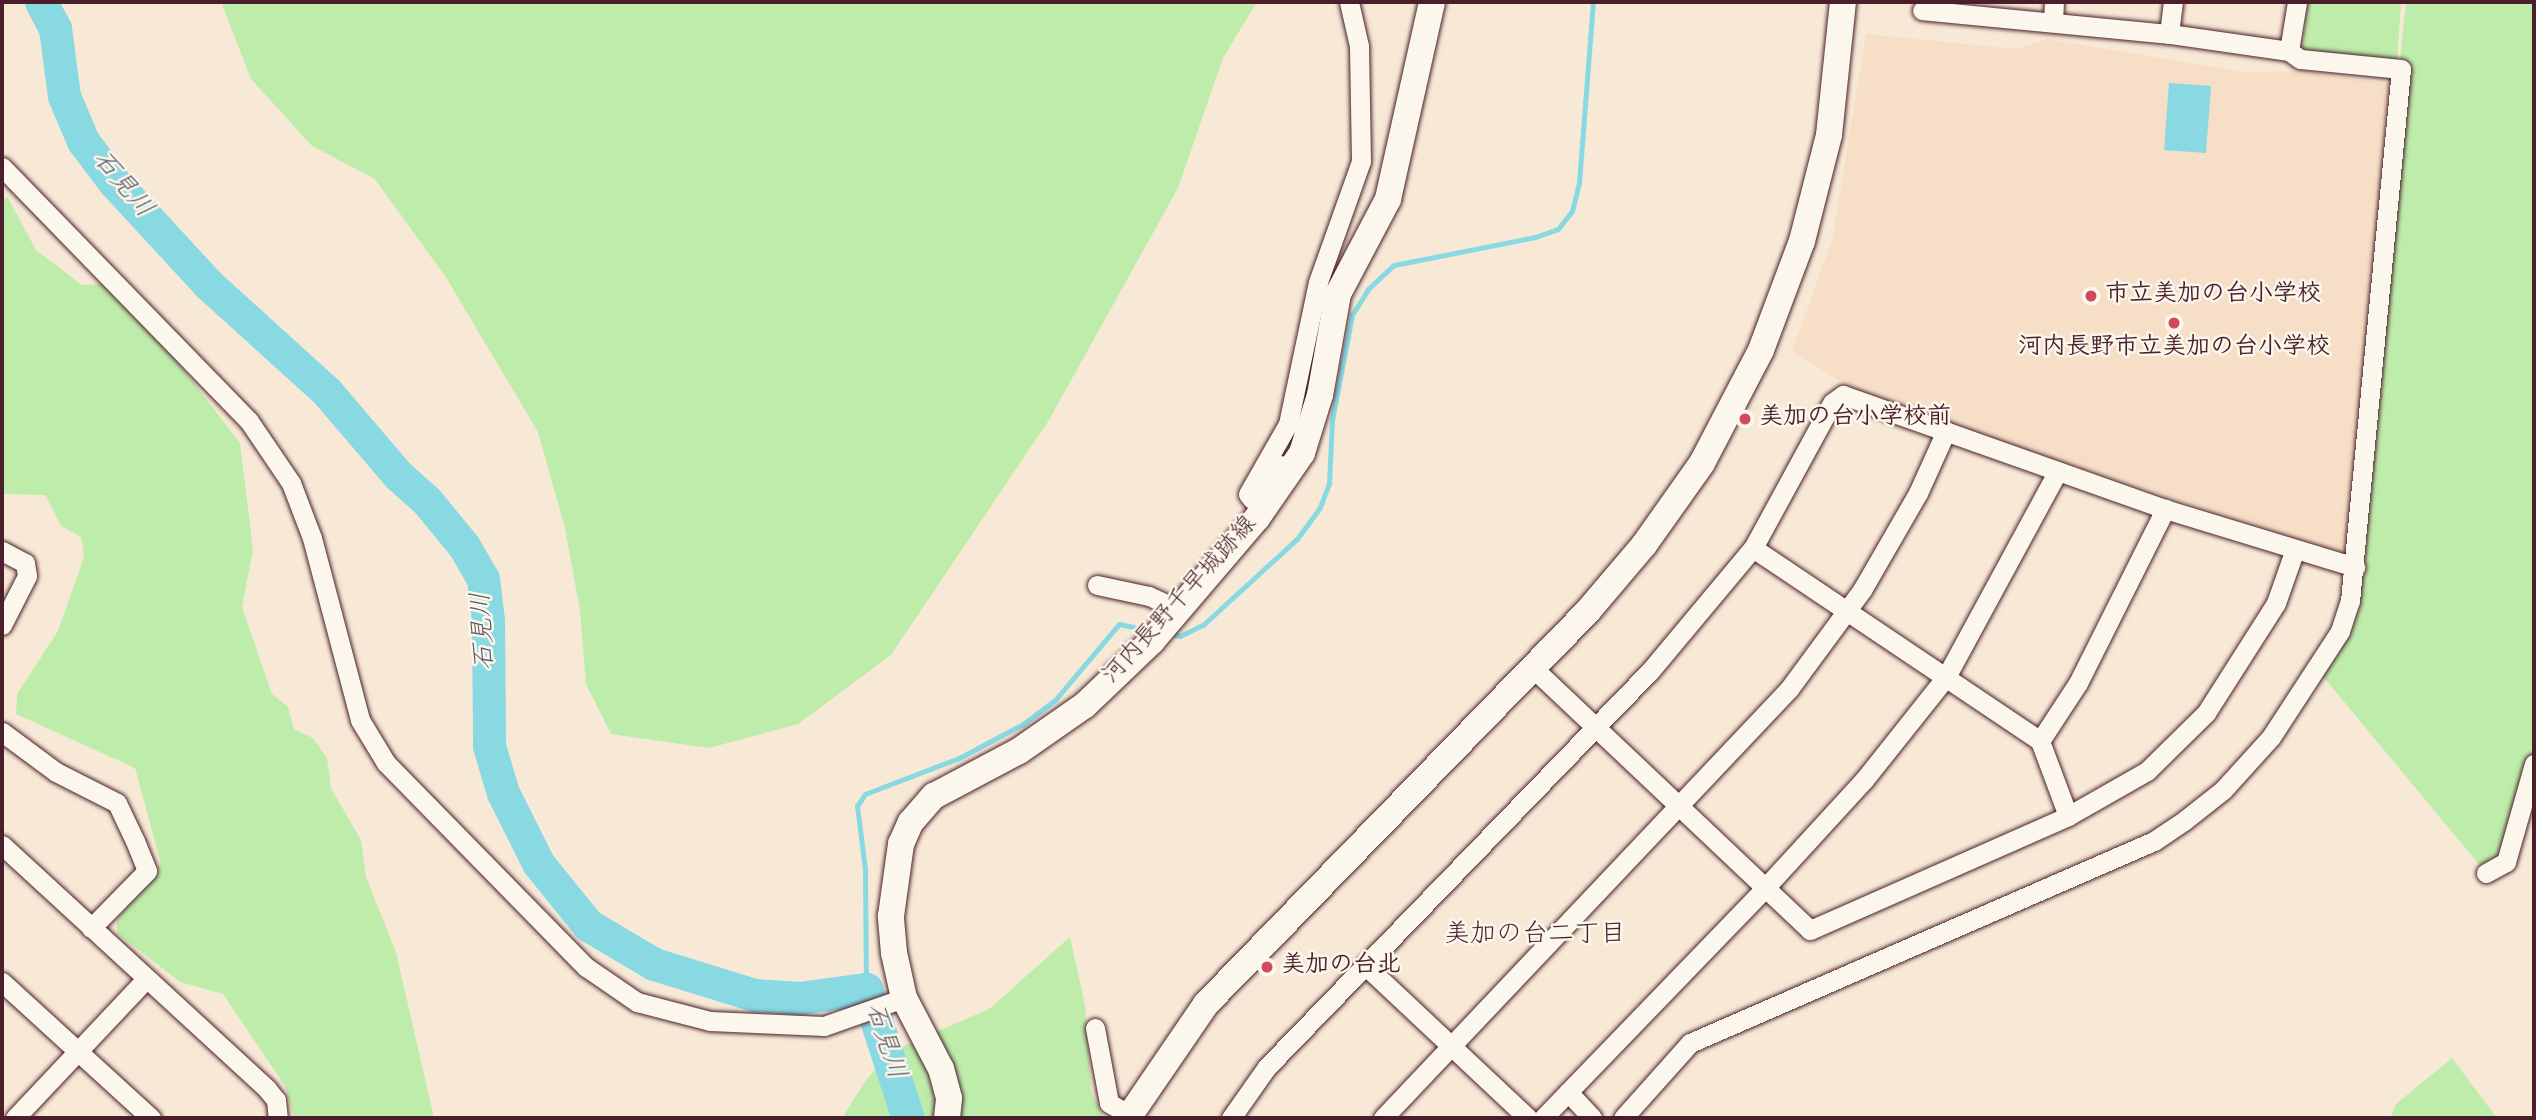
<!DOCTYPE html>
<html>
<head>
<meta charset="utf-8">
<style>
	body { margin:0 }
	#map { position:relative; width:2536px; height:1120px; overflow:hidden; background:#f8e9d6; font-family:"Gochi Hand","Klee One",sans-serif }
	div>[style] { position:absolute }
	.built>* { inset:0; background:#f6dfc6 }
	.green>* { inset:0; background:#beedab }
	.water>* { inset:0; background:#88d9e2 }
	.stream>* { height:5px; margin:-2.5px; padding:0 2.5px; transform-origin:2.5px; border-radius:2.5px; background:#88d9e2 }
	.river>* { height:33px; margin:-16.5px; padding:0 16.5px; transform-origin:16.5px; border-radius:16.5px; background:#88d9e2 }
	.roads { filter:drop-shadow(0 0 2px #4a1f2b) drop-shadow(0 0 2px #4a1f2b) }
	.street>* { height:19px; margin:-9.5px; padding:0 9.5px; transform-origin:9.5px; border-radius:9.5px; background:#fbf7ec }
	.secondary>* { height:26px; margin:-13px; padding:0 13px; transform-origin:13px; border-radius:13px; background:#fbf7ec }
	.dots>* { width:19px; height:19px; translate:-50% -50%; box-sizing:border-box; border:4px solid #fbf7ec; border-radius:50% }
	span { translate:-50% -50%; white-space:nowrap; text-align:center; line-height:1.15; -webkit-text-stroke:5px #fbf7ec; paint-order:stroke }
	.poi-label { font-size:24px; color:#4a1f2b; font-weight:700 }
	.left { translate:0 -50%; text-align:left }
	.street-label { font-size:24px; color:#4a1f2b }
	.water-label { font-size:26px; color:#5d5762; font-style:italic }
	.neighbourhood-label { font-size:26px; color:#4a1f2b }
	.frame { position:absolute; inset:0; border:4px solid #4a1f2b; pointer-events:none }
</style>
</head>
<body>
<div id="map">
	<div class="built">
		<i style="clip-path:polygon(1866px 34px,2017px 49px,2047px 39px,2245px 72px,2298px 71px,2389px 84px,2347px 555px,1953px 427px,1851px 388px,1792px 351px,1832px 240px)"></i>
	</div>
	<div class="green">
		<i style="clip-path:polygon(221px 2px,1257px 2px,1223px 58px,1178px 188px,1049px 420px,891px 655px,798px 724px,709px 748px,611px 734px,586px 684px,580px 611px,565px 528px,538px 432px,447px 279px,375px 179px,312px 146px,251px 79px)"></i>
		<i style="clip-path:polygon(2308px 2px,2401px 2px,2397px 63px,2302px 52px)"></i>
		<i style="clip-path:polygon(2406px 2px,2534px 2px,2534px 764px,2506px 862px,2486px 873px,2316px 668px,2340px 631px)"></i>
		<i style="clip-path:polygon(2px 198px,8px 198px,36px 250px,82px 285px,106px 284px,139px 312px,240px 443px,253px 550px,242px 607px,272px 694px,288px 707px,294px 729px,313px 738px,327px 758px,331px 788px,361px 840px,366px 877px,396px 952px,434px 1118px,294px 1118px,285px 1086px,223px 994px,180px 982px,117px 933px,117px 920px,161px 864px,135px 768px,16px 714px,17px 694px,58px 631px,84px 557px,81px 537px,61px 526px,45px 495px,2px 494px)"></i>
		<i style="clip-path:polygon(1070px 937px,1085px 1005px,1091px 1091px,1104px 1118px,842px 1118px,866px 1080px,892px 1051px,989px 1009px)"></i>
		<i style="clip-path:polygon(2452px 1058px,2497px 1118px,2390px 1118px,2396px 1104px)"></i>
	</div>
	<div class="water">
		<i style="clip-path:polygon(2169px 83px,2211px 86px,2206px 153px,2164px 150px)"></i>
	</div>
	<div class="stream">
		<i style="left:1168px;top:634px;width:12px;rotate:9deg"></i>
		<i style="left:1180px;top:636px;width:25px;rotate:-26deg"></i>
		<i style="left:1203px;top:625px;width:127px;rotate:-42.5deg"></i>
		<i style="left:1297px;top:539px;width:39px;rotate:-54deg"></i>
		<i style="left:1320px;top:507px;width:26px;rotate:-69deg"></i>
		<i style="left:1329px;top:483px;width:63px;rotate:-87.3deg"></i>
		<i style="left:1332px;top:420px;width:107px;rotate:-79.2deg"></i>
		<i style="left:1352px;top:315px;width:31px;rotate:-58deg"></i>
		<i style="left:1368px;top:289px;width:35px;rotate:-43deg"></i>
		<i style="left:1394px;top:265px;width:144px;rotate:-11.2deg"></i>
		<i style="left:1535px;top:237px;width:24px;rotate:-19deg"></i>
		<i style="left:1558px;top:229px;width:23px;rotate:-52deg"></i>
		<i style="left:1572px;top:211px;width:29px;rotate:-76deg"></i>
		<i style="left:1579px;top:183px;width:182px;rotate:-85.6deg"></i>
		<i style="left:866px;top:989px;width:120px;rotate:-90.5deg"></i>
		<i style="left:865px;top:869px;width:64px;rotate:-97.2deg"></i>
		<i style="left:857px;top:806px;width:14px;rotate:-56deg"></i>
		<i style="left:865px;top:794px;width:101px;rotate:-21deg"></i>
		<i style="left:959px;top:758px;width:72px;rotate:-28deg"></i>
		<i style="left:1023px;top:724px;width:40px;rotate:-37deg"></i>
		<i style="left:1055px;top:700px;width:99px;rotate:-49.9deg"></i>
		<i style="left:1119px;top:624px;width:34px;rotate:12deg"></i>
	</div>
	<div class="river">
		<i style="left:41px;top:2px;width:30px;rotate:62deg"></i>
		<i style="left:55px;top:28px;width:69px;rotate:82.5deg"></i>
		<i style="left:64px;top:96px;width:49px;rotate:67.1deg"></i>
		<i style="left:83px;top:141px;width:51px;rotate:52.9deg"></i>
		<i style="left:114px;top:182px;width:139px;rotate:47.3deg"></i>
		<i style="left:208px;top:284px;width:161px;rotate:42.2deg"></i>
		<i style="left:327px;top:392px;width:109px;rotate:49.5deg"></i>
		<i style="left:398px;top:475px;width:39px;rotate:42deg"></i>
		<i style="left:427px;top:501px;width:58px;rotate:50.6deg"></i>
		<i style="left:464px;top:546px;width:38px;rotate:60deg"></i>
		<i style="left:483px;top:579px;width:41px;rotate:83deg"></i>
		<i style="left:488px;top:620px;width:126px;rotate:89.5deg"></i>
		<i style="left:489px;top:746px;width:49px;rotate:73.4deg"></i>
		<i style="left:503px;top:793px;width:78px;rotate:63.4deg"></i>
		<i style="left:538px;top:863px;width:80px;rotate:51.1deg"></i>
		<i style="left:588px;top:925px;width:77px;rotate:30.6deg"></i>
		<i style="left:654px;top:964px;width:106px;rotate:17.1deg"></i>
		<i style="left:755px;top:995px;width:44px;rotate:3.9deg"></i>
		<i style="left:799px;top:998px;width:68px;rotate:-7.7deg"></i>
		<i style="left:866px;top:989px;width:136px;rotate:72deg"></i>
	</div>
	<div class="roads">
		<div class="street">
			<i style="left:2053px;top:21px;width:19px;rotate:-87deg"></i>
			<i style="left:2169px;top:34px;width:32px;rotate:-83deg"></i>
			<i style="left:2289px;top:51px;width:50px;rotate:-80.7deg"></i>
			<i style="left:2px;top:167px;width:354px;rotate:45.8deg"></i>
			<i style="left:249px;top:421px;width:75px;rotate:55.9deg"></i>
			<i style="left:291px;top:483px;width:59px;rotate:69.1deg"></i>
			<i style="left:312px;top:538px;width:188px;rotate:75.2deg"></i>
			<i style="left:360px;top:720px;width:50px;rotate:58.8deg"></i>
			<i style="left:386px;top:763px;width:286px;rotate:45.6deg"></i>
			<i style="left:586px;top:967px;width:62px;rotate:34.5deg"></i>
			<i style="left:637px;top:1002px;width:75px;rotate:14.6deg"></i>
			<i style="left:710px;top:1021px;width:114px;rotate:2.5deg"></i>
			<i style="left:824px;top:1026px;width:85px;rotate:-19.3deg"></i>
			<i style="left:1280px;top:465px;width:44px;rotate:129.5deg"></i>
			<i style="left:1252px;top:499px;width:6px;rotate:-129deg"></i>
			<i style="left:1248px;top:494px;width:81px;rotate:-60.3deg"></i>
			<i style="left:1288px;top:424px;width:145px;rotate:-78.1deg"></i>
			<i style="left:1318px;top:282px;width:128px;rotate:-70.4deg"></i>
			<i style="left:1361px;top:161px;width:115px;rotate:-91deg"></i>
			<i style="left:1359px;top:46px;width:45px;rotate:-102.8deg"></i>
			<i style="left:1753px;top:548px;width:346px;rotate:33.9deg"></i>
			<i style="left:2040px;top:741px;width:69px;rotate:-56.8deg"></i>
			<i style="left:2078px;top:683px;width:195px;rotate:-63.4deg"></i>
			<i style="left:2px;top:551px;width:26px;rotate:28deg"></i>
			<i style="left:25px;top:563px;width:13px;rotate:81deg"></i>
			<i style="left:27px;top:576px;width:55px;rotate:117deg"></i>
			<i style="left:1097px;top:585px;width:53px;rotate:11.9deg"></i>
			<i style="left:1149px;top:596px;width:33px;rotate:25deg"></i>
			<i style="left:1533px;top:668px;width:381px;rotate:43.4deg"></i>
			<i style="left:1810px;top:930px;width:282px;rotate:-23.8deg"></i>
			<i style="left:2068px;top:816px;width:91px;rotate:-29.7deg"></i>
			<i style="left:2147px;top:771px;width:83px;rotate:-44.5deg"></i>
			<i style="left:2206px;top:713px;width:130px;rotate:-57.5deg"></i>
			<i style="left:2276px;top:603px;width:57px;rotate:-70.6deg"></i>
			<i style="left:2px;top:732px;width:67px;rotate:36.5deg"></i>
			<i style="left:56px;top:772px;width:68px;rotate:26.9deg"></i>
			<i style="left:117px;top:803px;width:42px;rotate:64.7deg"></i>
			<i style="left:135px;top:841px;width:32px;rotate:68deg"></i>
			<i style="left:147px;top:871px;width:80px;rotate:134.5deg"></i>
			<i style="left:2040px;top:741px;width:80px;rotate:69.5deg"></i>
			<i style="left:2px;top:845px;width:360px;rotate:42.6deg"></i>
			<i style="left:267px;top:1089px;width:14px;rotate:51deg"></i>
			<i style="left:276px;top:1100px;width:18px;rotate:84deg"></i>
			<i style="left:2486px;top:873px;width:23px;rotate:-29deg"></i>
			<i style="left:2506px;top:862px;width:102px;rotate:-74.1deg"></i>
			<i style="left:1367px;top:967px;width:221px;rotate:43.2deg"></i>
			<i style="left:2px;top:982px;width:202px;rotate:42.4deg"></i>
			<i style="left:1095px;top:1028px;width:76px;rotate:79.4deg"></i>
			<i style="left:1109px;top:1103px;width:24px;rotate:30deg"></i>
			<i style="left:1568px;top:1092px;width:35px;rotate:47deg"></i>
			<i style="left:15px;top:1118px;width:191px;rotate:-46.7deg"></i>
			<i style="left:1231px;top:1118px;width:62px;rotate:-54.8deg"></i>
			<i style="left:1267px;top:1067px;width:551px;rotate:-45.96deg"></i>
			<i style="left:1650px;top:671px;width:160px;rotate:-50.1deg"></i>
			<i style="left:1753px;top:548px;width:165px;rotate:-61.4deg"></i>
			<i style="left:1832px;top:403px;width:14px;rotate:-36deg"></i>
			<i style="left:1843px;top:395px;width:342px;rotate:19.5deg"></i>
			<i style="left:2165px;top:509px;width:199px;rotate:17deg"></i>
			<i style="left:1383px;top:1118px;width:591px;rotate:-46.58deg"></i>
			<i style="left:1789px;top:689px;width:123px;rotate:-53.6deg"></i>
			<i style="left:1862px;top:590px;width:112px;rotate:-60deg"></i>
			<i style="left:1918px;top:493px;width:68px;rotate:-65.7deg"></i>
			<i style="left:1543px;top:1118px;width:318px;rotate:-46deg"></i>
			<i style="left:1764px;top:889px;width:148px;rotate:-47.5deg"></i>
			<i style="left:1864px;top:780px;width:132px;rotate:-51.5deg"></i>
			<i style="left:1946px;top:677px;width:234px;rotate:-61.5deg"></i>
			<i style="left:1623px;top:1118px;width:101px;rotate:-48.2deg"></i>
			<i style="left:1690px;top:1043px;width:506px;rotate:-23.53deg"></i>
			<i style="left:2154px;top:841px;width:37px;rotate:-34deg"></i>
			<i style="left:2185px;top:820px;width:48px;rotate:-38.3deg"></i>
			<i style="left:2223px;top:790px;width:72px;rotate:-47.8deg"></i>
			<i style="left:2271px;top:737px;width:126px;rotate:-56.9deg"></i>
			<i style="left:2340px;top:631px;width:32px;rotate:-72deg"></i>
			<i style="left:2350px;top:601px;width:534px;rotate:-84.52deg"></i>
			<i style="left:2401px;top:69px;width:101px;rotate:-174.3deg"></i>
			<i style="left:2300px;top:59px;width:14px;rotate:-144deg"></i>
			<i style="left:2289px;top:51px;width:121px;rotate:-171.9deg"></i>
			<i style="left:2169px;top:34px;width:248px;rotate:-174.5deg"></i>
		</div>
		<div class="secondary">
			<i style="left:947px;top:1118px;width:20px;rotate:-84deg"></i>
			<i style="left:949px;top:1098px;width:30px;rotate:-105deg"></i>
			<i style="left:941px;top:1069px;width:80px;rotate:-117.5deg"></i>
			<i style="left:904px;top:998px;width:46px;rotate:-102.5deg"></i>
			<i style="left:894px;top:953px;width:37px;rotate:-95deg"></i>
			<i style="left:891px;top:916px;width:73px;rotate:-82.1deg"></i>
			<i style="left:901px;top:844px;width:24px;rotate:-66deg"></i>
			<i style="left:911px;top:822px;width:35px;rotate:-49deg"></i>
			<i style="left:934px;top:796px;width:96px;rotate:-27.9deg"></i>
			<i style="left:1019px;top:751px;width:80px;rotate:-34.9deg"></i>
			<i style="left:1085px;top:705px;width:93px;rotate:-43.7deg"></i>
			<i style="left:1152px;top:641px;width:162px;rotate:-49.5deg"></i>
			<i style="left:1257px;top:518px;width:79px;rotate:-55.3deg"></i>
			<i style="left:1302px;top:453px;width:61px;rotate:-72.8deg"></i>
			<i style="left:1320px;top:395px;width:103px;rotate:-79.9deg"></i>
			<i style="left:1338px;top:294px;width:107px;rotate:-62.2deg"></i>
			<i style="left:1388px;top:199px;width:202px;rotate:-77.4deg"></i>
			<i style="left:1128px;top:1118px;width:138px;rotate:-55.6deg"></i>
			<i style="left:1206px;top:1004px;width:548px;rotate:-45.81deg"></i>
			<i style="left:1588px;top:611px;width:87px;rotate:-49.7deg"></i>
			<i style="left:1644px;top:545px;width:100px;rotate:-54.7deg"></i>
			<i style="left:1702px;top:463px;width:127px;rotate:-62.4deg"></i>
			<i style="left:1761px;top:350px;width:116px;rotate:-69.4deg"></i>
			<i style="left:1802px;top:241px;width:109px;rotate:-75.7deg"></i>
			<i style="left:1829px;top:135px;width:134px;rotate:-84deg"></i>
		</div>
	</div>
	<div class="dots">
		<i style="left:2091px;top:296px;background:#d1495b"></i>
		<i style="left:2174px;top:323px;background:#d1495b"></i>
		<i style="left:1745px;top:419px;background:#d1495b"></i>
		<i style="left:1267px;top:967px;background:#d1495b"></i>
	</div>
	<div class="poi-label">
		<span class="left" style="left:2105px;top:296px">市立美加の台小学校</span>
		<span style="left:2174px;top:349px">河内長野市立美加の台小学校</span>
		<span class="left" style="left:1759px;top:419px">美加の台小学校前</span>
		<span class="left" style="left:1281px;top:967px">美加の台北</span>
	</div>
	<div class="street-label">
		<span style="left:1181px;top:601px;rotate:-48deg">河内長野千早城跡線</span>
	</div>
	<div class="water-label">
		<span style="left:121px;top:186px;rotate:50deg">石見川</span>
		<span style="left:486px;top:631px;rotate:-93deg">石見川</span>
		<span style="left:883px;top:1042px;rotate:72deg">石見川</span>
	</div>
	<div class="neighbourhood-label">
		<span style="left:1535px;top:937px">美加の台二丁目</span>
	</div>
	<div class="frame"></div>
</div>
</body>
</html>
